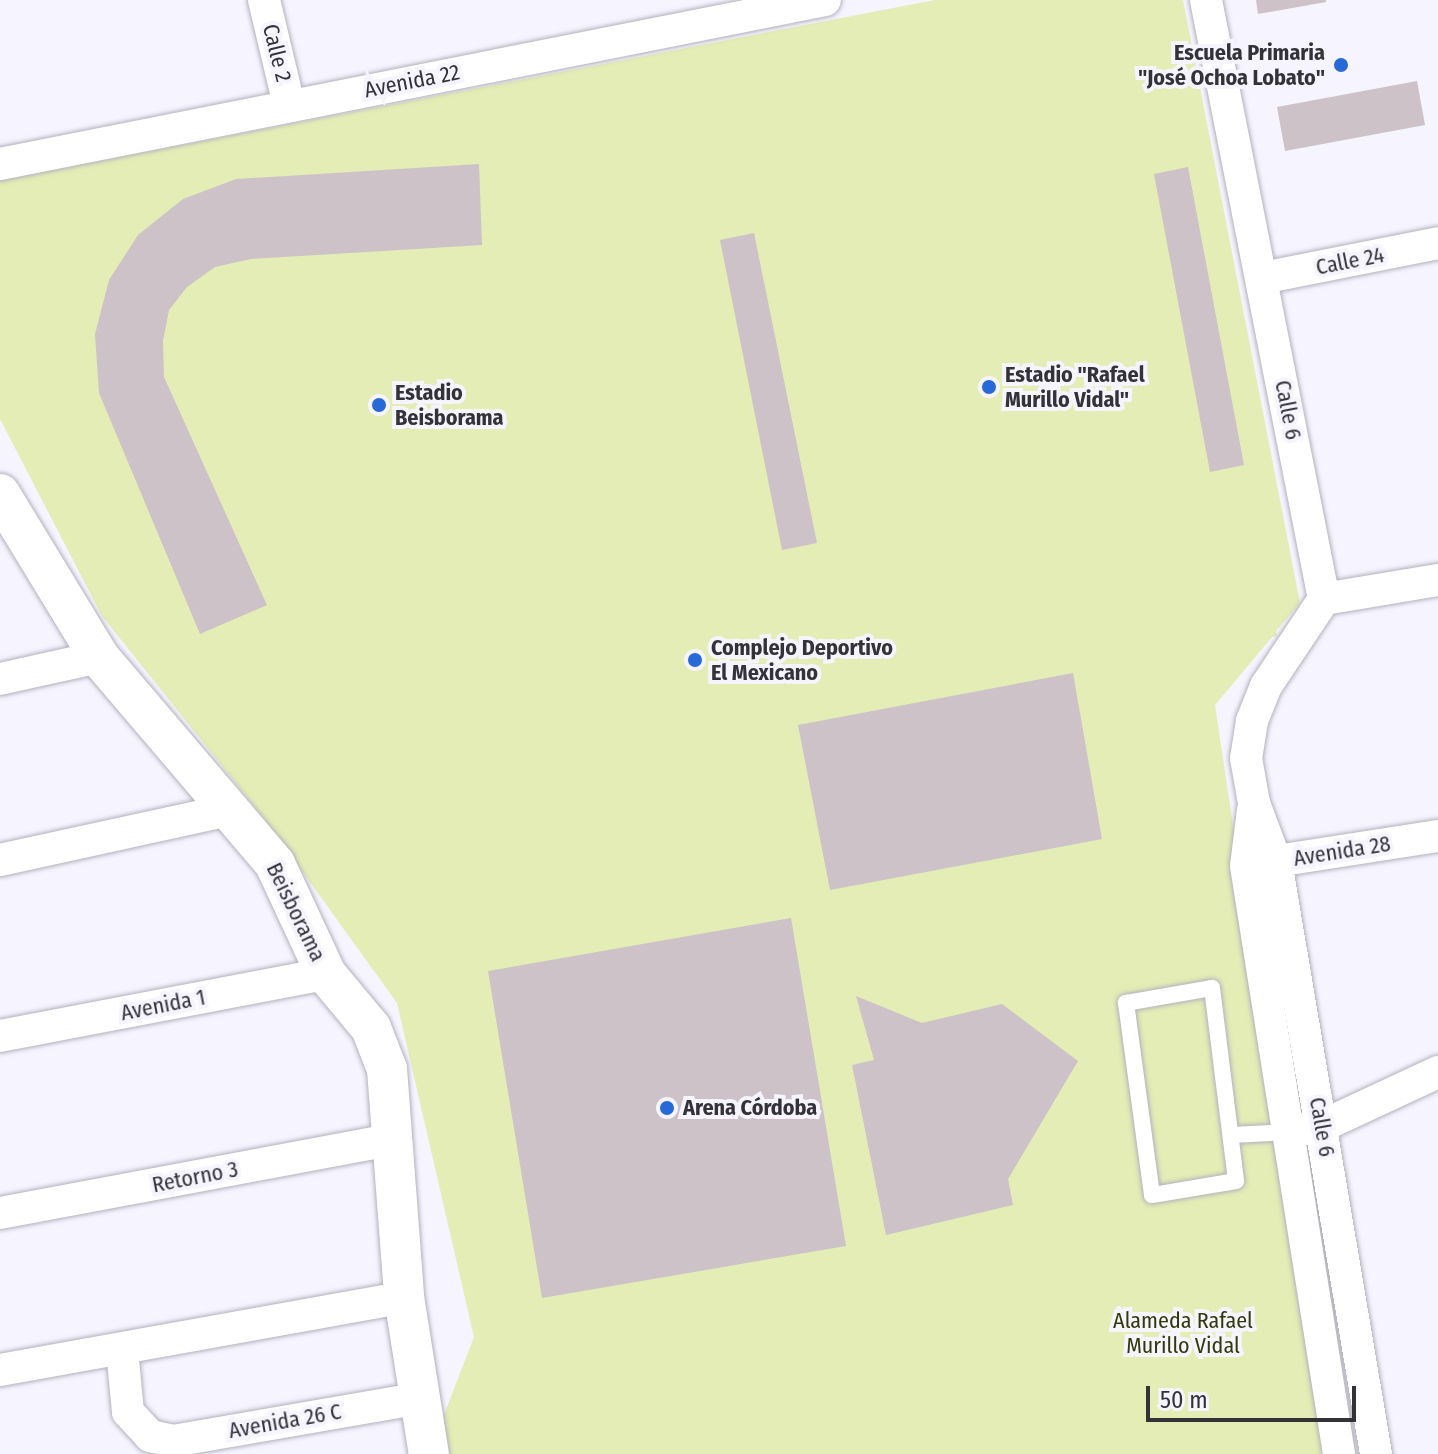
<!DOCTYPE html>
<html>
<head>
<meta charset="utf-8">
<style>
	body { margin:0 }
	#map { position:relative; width:1438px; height:1454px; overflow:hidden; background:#f5f4ff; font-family:"Fira Sans Condensed",sans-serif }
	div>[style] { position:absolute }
	.green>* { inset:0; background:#e3edb5 }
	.building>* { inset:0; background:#ccc2c8 }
	.roads { filter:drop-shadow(0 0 2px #b3b2bc) drop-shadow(0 0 2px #b3b2bc) }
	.service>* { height:16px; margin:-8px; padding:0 8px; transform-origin:8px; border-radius:8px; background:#fff }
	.minor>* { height:32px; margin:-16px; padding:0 16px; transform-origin:16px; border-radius:16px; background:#fff }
	.tertiary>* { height:40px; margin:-20px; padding:0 20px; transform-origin:20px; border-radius:20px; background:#fff }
	.dots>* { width:22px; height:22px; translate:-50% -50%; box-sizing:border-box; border:4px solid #f5f4ff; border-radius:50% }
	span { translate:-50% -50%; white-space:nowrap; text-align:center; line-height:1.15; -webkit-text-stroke:8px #f5f4ff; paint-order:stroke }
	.poi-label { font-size:22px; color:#333337; font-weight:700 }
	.right { translate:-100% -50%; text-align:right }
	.left { translate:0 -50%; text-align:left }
	.street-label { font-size:22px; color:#333337 }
	.park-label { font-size:22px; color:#333807 }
	.scale { position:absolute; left:1146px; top:1386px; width:210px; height:36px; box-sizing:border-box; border:4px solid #333337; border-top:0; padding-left:10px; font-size:24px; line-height:28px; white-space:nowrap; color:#333337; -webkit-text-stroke:6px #f5f4ff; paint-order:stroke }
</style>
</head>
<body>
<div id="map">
	<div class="green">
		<i style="clip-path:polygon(935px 0,1183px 0,1300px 603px,1276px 631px,1277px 636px,1272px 637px,1215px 705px,1327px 1454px,429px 1454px,474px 1337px,397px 1003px,266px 821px,102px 616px,0 419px,0 180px)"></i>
	</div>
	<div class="building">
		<i style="clip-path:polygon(1256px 0,1326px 0,1326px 2px,1258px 14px)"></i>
		<i style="clip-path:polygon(1417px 81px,1425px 125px,1285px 151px,1277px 107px)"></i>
		<i style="clip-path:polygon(479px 164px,482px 245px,251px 259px,215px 267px,187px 287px,169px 310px,163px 341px,164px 377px,267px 605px,200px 634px,99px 393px,95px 334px,109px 280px,138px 235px,183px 199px,236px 179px)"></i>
		<i style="clip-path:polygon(1188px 167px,1244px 465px,1210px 472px,1154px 174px)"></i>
		<i style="clip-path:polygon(754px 233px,817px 543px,782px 550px,720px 240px)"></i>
		<i style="clip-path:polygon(1073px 673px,1102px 839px,830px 890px,798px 725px)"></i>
		<i style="clip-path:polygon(791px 918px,846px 1246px,542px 1298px,488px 971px)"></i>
		<i style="clip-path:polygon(856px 996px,922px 1023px,1002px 1004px,1078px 1061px,1008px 1179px,1013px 1205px,886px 1235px,852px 1065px,874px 1060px)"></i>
	</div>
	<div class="roads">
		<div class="service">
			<i style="left:1212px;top:988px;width:194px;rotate:82.9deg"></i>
			<i style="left:1236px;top:1181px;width:85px;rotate:170.5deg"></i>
			<i style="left:1152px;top:1195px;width:194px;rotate:-97.7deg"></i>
			<i style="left:1126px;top:1003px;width:87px;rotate:-9.9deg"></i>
			<i style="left:1232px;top:1135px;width:57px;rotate:-3deg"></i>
		</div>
		<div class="minor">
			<i style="left:264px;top:0;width:108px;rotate:76.6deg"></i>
			<i style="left:1206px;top:0;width:611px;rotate:78.86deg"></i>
			<i style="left:1324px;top:599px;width:105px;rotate:123.7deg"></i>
			<i style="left:1266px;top:686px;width:38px;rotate:112deg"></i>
			<i style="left:1252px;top:721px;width:37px;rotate:99deg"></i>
			<i style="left:1246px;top:758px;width:46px;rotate:79.9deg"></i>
			<i style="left:1254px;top:803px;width:63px;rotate:69.6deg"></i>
			<i style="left:1276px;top:862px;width:600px;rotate:80.41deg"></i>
			<i style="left:0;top:164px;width:841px;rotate:-11.24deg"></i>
			<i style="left:1262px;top:278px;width:179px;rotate:-11.2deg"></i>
			<i style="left:1324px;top:599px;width:116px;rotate:-9.5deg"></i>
			<i style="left:0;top:679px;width:101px;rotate:-12.5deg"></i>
			<i style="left:1253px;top:810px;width:56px;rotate:97.1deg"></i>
			<i style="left:1246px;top:866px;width:595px;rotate:81.01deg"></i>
			<i style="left:0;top:860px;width:235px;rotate:-12.3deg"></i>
			<i style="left:1257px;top:864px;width:183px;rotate:-8.8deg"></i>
			<i style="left:0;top:1036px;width:332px;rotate:-10.8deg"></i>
			<i style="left:1304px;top:1129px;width:18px;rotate:-9deg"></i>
			<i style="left:1322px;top:1126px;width:128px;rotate:-25deg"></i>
			<i style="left:0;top:1213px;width:397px;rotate:-10.6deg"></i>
			<i style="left:122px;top:1349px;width:63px;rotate:84.6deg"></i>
			<i style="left:128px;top:1412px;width:33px;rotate:47deg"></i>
			<i style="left:150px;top:1436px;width:24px;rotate:12deg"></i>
			<i style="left:173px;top:1441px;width:252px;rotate:-9.8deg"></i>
			<i style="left:0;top:1370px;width:411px;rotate:-10.2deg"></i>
		</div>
		<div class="tertiary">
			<i style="left:0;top:494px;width:191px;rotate:58.7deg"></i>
			<i style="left:99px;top:657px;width:272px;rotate:49.6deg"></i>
			<i style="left:275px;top:864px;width:121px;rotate:65.1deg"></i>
			<i style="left:326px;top:974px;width:70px;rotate:50.2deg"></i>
			<i style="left:371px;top:1028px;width:44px;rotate:68.7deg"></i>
			<i style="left:387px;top:1069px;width:229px;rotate:85.7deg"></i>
			<i style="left:404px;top:1297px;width:159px;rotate:81deg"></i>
		</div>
	</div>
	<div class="dots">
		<i style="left:1341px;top:65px;background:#2769d6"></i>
		<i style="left:989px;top:387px;background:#2769d6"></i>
		<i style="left:379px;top:405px;background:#2769d6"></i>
		<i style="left:695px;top:660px;background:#2769d6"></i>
		<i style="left:667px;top:1108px;background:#2769d6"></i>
	</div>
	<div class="poi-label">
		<span class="right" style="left:1325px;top:65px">Escuela Primaria<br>"José Ochoa Lobato"</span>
		<span class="left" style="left:1005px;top:387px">Estadio "Rafael<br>Murillo Vidal"</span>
		<span class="left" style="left:395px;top:405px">Estadio<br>Beisborama</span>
		<span class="left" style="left:711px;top:660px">Complejo Deportivo<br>El Mexicano</span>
		<span class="left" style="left:683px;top:1108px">Arena Córdoba</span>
	</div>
	<div class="street-label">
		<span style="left:277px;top:53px;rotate:76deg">Calle 2</span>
		<span style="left:412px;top:81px;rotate:-11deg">Avenida 22</span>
		<span style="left:1350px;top:261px;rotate:-11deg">Calle 24</span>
		<span style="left:1288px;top:410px;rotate:79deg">Calle 6</span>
		<span style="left:1342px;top:851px;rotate:-9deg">Avenida 28</span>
		<span style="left:296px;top:912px;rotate:64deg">Beisborama</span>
		<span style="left:163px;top:1005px;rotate:-11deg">Avenida 1</span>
		<span style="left:1322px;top:1127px;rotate:80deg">Calle 6</span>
		<span style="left:195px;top:1177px;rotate:-11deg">Retorno 3</span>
		<span style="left:285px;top:1421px;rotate:-10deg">Avenida 26 C</span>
	</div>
	<div class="park-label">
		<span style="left:1183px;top:1333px">Alameda Rafael<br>Murillo Vidal</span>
	</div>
	<div class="scale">50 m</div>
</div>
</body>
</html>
